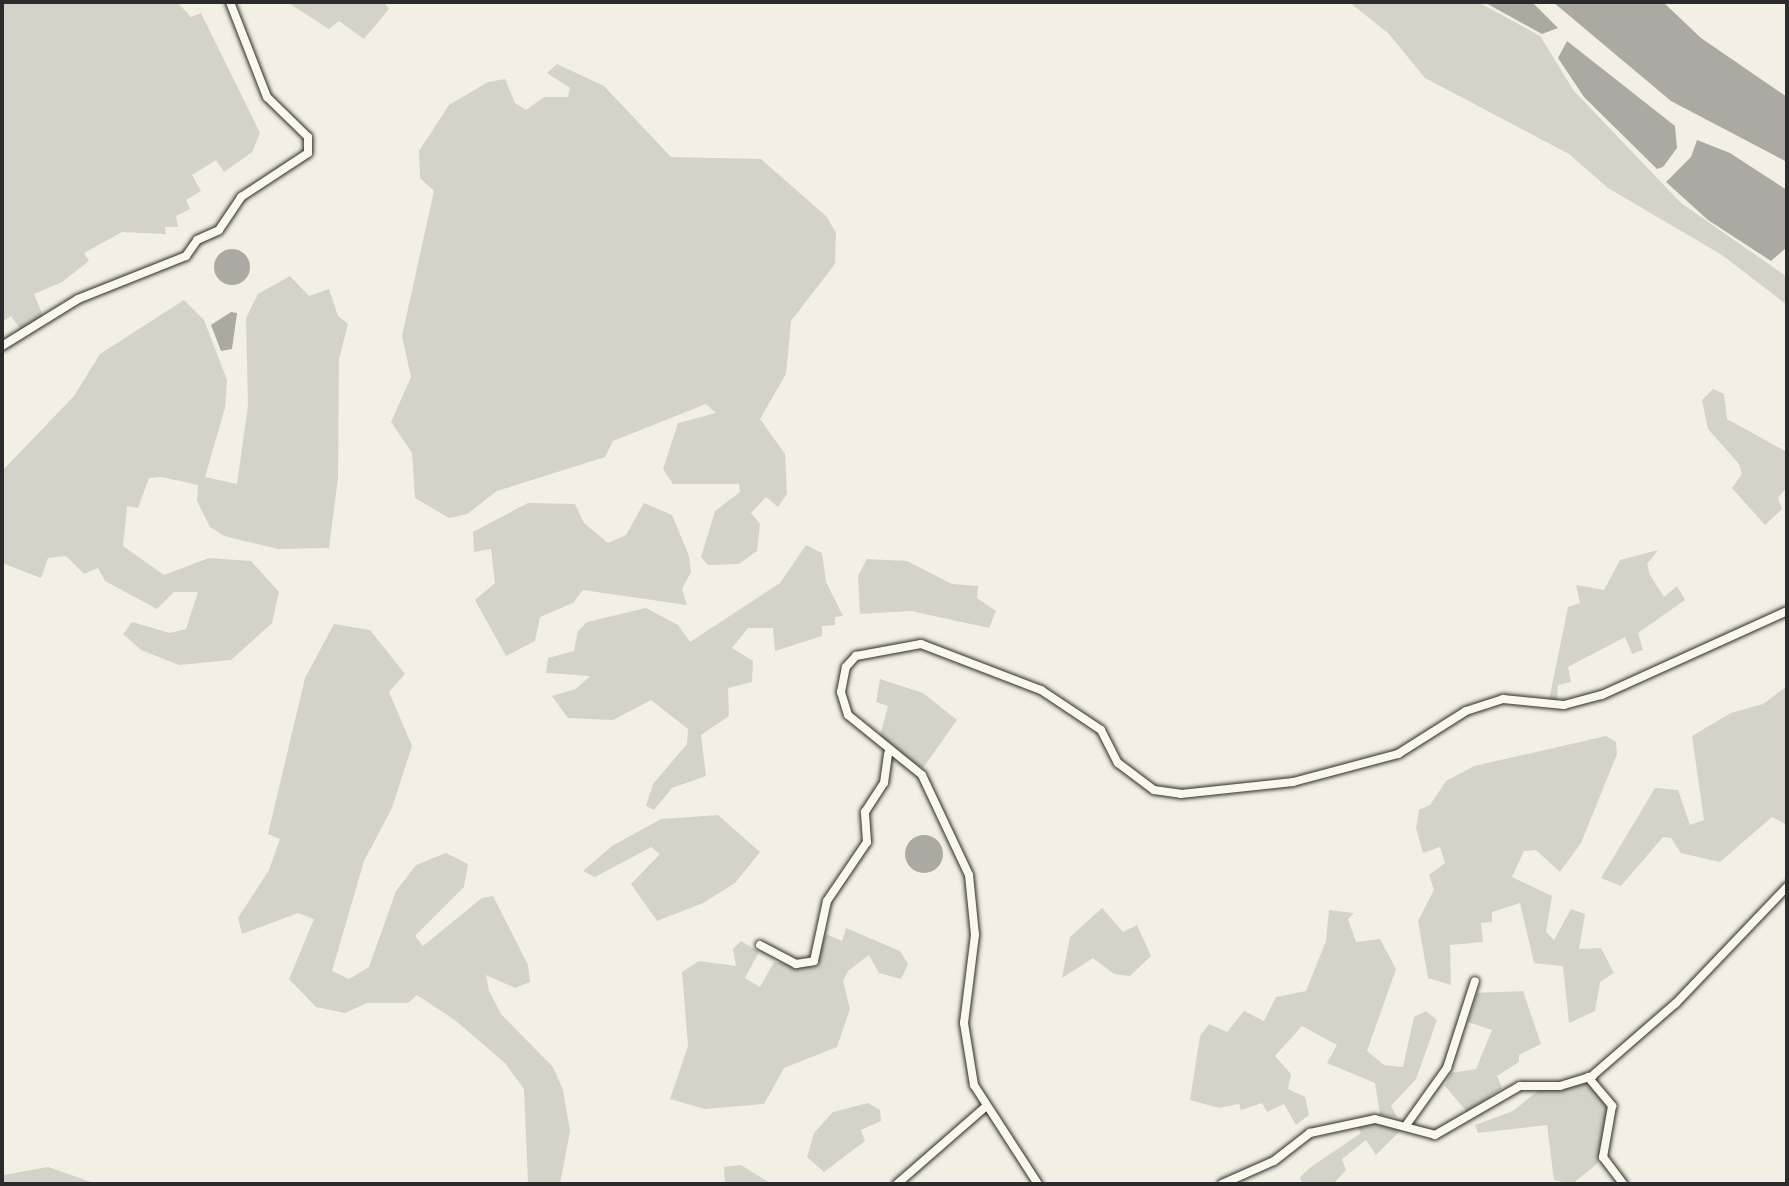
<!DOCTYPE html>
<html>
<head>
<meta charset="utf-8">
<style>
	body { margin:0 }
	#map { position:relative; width:1789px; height:1186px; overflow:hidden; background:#f3efe4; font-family:"Indie Flower",sans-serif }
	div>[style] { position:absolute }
	.green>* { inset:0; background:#d5d2c9 }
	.water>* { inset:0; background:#aca9a2 }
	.round { border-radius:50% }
	.roads { filter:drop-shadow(0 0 2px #2b2b2b) drop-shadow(0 0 2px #2b2b2b) }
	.street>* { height:8px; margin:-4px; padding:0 4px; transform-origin:4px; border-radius:4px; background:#fbf7ec }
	span { translate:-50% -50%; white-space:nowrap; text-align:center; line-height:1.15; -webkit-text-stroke:6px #fbf7ec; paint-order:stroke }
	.frame { position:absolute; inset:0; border:4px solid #2b2b2b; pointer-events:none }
</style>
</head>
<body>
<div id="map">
	<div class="green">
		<i style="clip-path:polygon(2px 2px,177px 2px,191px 17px,201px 13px,260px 133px,252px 152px,224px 172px,216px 160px,192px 175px,201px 191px,186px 200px,190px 209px,176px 216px,178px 227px,165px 227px,166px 234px,122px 232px,84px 253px,89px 261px,62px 282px,34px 294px,43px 316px,21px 330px,11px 316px,2px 322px)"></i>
		<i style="clip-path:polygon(287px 2px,384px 2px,389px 9px,364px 39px,339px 21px,329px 29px)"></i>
		<i style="clip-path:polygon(1349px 2px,1478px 2px,1540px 36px,1574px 91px,1681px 203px,1787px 277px,1787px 305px,1722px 255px,1608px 188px,1569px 154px,1425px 78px,1388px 33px)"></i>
		<i style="clip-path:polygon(557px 64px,604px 86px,671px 157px,761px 159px,827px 217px,836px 233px,835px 264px,791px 321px,786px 374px,760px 419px,785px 454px,787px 494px,778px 507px,766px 497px,751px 513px,760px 524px,757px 551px,739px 564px,708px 565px,701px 557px,715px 511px,740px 492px,739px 484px,673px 484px,663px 469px,678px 423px,716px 413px,706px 404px,613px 441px,605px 457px,497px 491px,467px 514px,449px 518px,415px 498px,412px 453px,391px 422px,411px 377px,402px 336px,434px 191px,420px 178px,419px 151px,449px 105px,488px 82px,505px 79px,515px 103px,526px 110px,544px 97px,568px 97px,570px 88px,547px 73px)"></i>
		<i style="clip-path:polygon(290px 276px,309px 296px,329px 289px,338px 316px,348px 324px,339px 359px,338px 478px,329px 548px,278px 549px,224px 536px,210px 527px,197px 501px,198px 485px,162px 477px,149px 478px,138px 508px,127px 506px,123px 546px,164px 575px,209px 558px,251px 561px,279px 592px,272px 623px,231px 660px,179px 665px,141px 650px,123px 634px,132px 622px,170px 633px,186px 629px,198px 592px,174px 592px,157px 609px,105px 581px,98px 568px,84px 574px,66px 556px,48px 558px,41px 578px,2px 563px,2px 471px,74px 396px,100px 354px,184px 300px,204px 320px,227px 380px,225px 408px,205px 477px,237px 484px,248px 405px,246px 318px,258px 294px)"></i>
		<i style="clip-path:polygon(1713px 389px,1724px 394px,1727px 419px,1787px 452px,1787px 487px,1778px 498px,1782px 509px,1765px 525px,1732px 488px,1742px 474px,1739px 464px,1708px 429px,1702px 400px)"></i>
		<i style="clip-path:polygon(528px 503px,575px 504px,584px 523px,608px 543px,626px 535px,644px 503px,672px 515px,689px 556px,691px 572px,682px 589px,687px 605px,583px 590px,573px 603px,540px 617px,535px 641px,506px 656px,475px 600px,495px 583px,491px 549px,474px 552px,473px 532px)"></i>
		<i style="clip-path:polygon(806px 545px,822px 553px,826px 582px,843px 616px,835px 617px,835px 625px,822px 626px,822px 636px,775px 651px,773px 628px,748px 628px,732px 648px,753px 661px,752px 682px,728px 688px,729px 716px,701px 735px,706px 776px,672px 788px,654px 810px,646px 806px,653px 784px,687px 744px,688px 729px,651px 700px,613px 720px,568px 718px,552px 696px,576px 689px,590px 676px,546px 673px,548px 658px,574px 651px,578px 631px,587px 622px,646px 608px,678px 625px,690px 642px,780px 583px)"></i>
		<i style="clip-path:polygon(1658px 550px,1647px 564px,1650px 575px,1664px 597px,1677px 586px,1685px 600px,1638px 633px,1643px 650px,1632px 654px,1625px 637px,1568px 667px,1571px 682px,1558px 685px,1557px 701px,1549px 700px,1568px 607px,1580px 603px,1576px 585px,1604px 590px,1620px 560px)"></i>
		<i style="clip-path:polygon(867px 559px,907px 561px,952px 584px,978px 586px,977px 598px,996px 611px,989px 628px,911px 611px,860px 614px,858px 576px)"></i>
		<i style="clip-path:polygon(334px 624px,370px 630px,405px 674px,389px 692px,412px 746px,392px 808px,364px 861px,332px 971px,349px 979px,369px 967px,396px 891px,416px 865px,446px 853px,468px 864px,464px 887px,415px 936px,423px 946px,482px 898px,493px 896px,528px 965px,530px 982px,515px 988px,486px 975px,489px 991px,501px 1014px,553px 1067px,563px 1090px,570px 1131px,560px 1184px,528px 1184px,524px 1089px,505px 1063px,456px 1021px,417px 995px,408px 1003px,367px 1003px,345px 1013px,316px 1007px,289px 979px,314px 919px,298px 913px,242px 934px,238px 918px,269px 870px,280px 839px,268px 834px,305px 678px)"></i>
		<i style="clip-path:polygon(880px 679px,923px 693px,957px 720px,923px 768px,879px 740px,888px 706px,876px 702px)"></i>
		<i style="clip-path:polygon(1787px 686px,1787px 825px,1772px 817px,1720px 862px,1681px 853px,1671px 838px,1663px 837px,1621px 886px,1601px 878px,1655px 788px,1678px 790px,1690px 825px,1704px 820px,1692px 736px,1731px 713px,1763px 704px)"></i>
		<i style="clip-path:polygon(1606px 736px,1616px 742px,1617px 754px,1581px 843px,1560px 872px,1536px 850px,1524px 851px,1512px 877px,1552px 896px,1546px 932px,1554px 940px,1571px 909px,1585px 914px,1579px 949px,1601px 948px,1614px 973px,1600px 982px,1595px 1011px,1569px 1023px,1563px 966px,1534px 963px,1520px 903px,1492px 912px,1492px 922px,1481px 923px,1483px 942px,1450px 945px,1451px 985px,1428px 978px,1418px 921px,1434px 890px,1429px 875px,1445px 863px,1440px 847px,1423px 853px,1416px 828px,1419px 810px,1430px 805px,1446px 781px,1474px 766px)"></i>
		<i style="clip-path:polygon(718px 815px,760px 852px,735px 883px,703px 903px,657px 921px,631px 884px,660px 854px,651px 847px,595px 877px,583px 871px,612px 846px,661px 819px)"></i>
		<i style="clip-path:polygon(1102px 908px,1123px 932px,1137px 925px,1151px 956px,1130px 976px,1114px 974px,1093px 958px,1062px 978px,1070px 937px)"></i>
		<i style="clip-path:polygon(1329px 910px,1354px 913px,1348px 919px,1356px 942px,1380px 939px,1396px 969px,1367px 1051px,1384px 1065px,1403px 1067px,1414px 1017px,1426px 1011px,1437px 1020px,1416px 1079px,1391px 1106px,1397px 1117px,1380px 1115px,1375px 1083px,1327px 1063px,1337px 1045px,1302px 1026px,1275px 1056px,1291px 1074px,1288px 1089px,1305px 1097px,1309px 1115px,1296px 1125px,1284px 1104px,1267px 1112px,1262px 1103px,1241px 1110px,1239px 1104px,1219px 1108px,1190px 1100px,1200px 1036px,1209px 1024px,1227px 1032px,1244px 1011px,1264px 1021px,1276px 997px,1306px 991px,1326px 941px)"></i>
		<i style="clip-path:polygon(846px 928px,900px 951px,908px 964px,901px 979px,879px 973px,869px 955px,848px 971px,843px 981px,850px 1009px,837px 1047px,784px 1068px,764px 1104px,705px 1109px,670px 1099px,688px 1046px,682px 972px,699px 961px,736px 966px,733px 949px,741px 941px,759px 952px,745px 978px,760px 987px,774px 962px,814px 967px,826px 934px,842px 941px)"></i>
		<i style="clip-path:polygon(1523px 991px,1541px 1044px,1519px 1055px,1519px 1062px,1497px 1076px,1502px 1088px,1467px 1112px,1445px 1086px,1451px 1073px,1476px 1069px,1492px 1030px,1468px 1022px,1477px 993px)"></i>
		<i style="clip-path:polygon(1587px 1083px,1611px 1108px,1610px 1127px,1597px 1164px,1572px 1184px,1554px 1180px,1547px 1125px,1478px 1133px,1475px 1125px,1513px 1111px,1539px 1090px)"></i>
		<i style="clip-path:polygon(868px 1103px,880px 1110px,881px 1121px,861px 1130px,865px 1141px,824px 1172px,807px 1157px,814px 1133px,833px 1112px)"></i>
		<i style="clip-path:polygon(1372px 1123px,1404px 1127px,1376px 1155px,1366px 1140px,1342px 1159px,1346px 1170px,1333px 1184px,1302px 1184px,1300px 1177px,1311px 1167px,1361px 1133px,1357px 1126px)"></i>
		<i style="clip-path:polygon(741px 1165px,767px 1181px,771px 1184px,725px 1184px,724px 1167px)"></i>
		<i style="clip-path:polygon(48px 1167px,97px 1184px,2px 1184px,4px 1175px)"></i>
	</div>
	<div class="water">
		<i style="clip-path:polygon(1484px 2px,1532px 2px,1558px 28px,1542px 34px)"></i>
		<i style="clip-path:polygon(1553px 2px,1663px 2px,1701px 38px,1787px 97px,1787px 162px,1671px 101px)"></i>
		<i style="clip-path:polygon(1567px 41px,1675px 126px,1677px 148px,1663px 167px,1657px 169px,1584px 97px,1558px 58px)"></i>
		<i style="clip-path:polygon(1697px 140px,1730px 153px,1787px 190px,1787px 247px,1771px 261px,1708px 220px,1666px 182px,1691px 157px)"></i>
		<i class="round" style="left:214px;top:249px;width:36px;height:36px"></i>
		<i style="clip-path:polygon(231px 312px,237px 313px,232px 349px,221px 351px,211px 325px)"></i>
		<i class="round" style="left:905px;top:835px;width:38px;height:38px"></i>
	</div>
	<div class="roads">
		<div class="street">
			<i style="left:2px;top:346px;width:89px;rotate:-31.7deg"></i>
			<i style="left:78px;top:299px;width:116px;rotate:-21.7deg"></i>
			<i style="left:186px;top:256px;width:19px;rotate:-55deg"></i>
			<i style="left:197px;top:240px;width:24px;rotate:-24deg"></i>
			<i style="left:219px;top:230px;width:40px;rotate:-56deg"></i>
			<i style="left:241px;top:197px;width:80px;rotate:-33.3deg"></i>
			<i style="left:308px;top:153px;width:16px;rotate:-90deg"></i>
			<i style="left:308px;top:137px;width:57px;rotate:-135.7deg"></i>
			<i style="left:267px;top:97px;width:102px;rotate:-111.3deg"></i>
			<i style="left:760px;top:945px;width:41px;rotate:27.8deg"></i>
			<i style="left:796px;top:964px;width:18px;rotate:-9deg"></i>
			<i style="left:814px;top:961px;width:61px;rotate:-77.8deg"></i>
			<i style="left:827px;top:901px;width:71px;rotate:-55.9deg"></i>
			<i style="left:867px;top:842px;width:30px;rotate:-94deg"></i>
			<i style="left:865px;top:812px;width:35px;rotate:-57deg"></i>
			<i style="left:884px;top:783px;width:30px;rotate:-82deg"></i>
			<i style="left:1588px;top:1077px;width:38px;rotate:50deg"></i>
			<i style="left:1612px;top:1106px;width:52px;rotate:100deg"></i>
			<i style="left:1603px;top:1157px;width:34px;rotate:53deg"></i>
			<i style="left:1407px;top:1124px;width:69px;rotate:-54.5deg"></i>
			<i style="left:1447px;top:1068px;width:91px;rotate:-72.2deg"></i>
			<i style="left:897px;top:1184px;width:116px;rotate:-41.1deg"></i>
			<i style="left:1038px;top:1184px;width:118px;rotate:-122.9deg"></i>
			<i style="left:974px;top:1085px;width:63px;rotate:-99.2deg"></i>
			<i style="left:964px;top:1023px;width:89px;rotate:-82.9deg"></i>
			<i style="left:975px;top:935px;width:60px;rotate:-95.7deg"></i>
			<i style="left:969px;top:875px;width:110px;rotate:-115.2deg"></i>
			<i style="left:922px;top:775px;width:95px;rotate:-141deg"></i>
			<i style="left:848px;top:715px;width:24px;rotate:-107deg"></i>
			<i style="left:841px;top:692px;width:25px;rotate:-79deg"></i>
			<i style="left:846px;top:667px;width:15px;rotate:-48deg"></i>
			<i style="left:856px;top:656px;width:66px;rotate:-10.5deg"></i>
			<i style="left:921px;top:644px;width:129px;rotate:21deg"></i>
			<i style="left:1041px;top:690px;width:72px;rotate:33.7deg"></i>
			<i style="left:1101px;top:730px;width:37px;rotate:63deg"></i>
			<i style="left:1118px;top:763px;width:45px;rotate:36.9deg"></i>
			<i style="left:1154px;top:790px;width:27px;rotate:8deg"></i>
			<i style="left:1181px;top:794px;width:113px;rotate:-6.1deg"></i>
			<i style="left:1293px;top:782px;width:109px;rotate:-14.9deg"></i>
			<i style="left:1398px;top:754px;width:80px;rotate:-32.3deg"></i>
			<i style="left:1466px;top:711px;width:39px;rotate:-18deg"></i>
			<i style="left:1503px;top:699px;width:61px;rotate:5.6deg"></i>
			<i style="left:1564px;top:705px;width:39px;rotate:-15deg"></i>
			<i style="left:1602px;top:695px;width:203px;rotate:-24.4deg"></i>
			<i style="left:1222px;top:1184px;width:57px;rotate:-23.9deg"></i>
			<i style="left:1274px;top:1161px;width:46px;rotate:-37.9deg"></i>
			<i style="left:1310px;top:1133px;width:66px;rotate:-12.2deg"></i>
			<i style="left:1375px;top:1119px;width:62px;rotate:14.9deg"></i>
			<i style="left:1435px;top:1135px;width:98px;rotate:-30deg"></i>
			<i style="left:1520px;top:1086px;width:40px"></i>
			<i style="left:1560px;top:1086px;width:34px;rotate:-17deg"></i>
			<i style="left:1592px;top:1076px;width:111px;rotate:-41deg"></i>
			<i style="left:1676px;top:1003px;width:161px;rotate:-46.3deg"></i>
		</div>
	</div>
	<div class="frame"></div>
</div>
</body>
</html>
